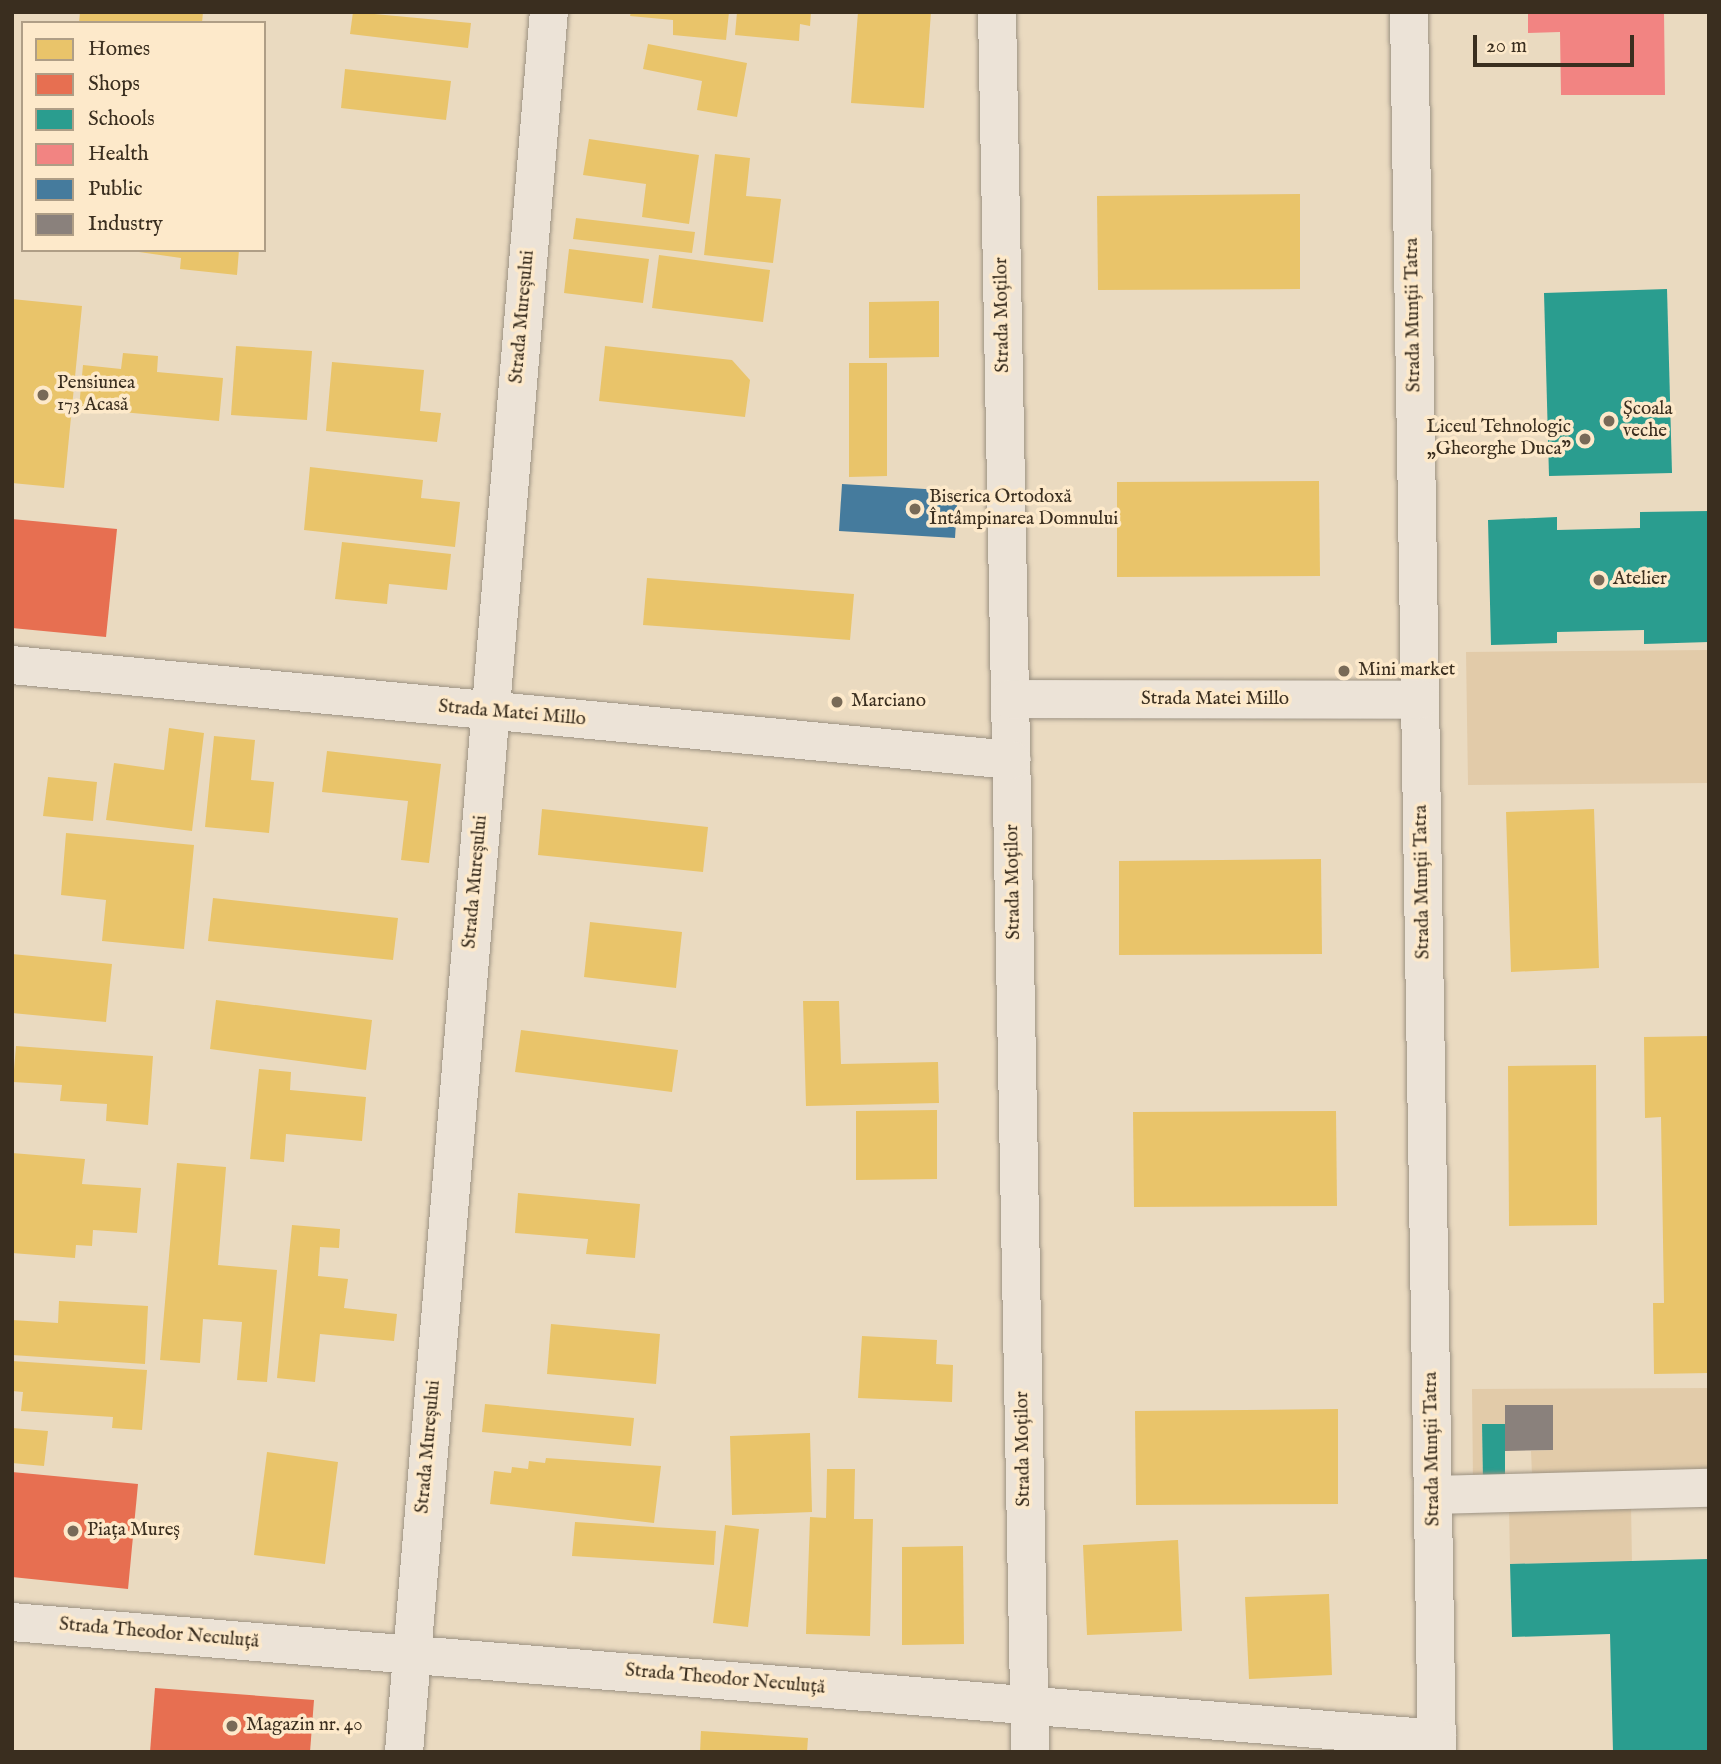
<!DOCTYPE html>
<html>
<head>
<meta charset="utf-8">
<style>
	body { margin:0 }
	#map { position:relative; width:1721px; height:1764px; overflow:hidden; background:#eadac0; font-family:"IM FELL English",serif }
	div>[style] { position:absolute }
	.green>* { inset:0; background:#e2cba9 }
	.homes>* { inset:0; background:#e9c46a }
	.shops>* { inset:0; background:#e76f51 }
	.schools>* { inset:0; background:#2a9d8f }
	.health>* { inset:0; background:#f28482 }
	.public>* { inset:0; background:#457b9d }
	.industry>* { inset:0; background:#8a817c }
	.roads { filter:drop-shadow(0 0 2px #9c9282) drop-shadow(0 0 2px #9c9282) }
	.minor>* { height:38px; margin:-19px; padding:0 19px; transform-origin:19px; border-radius:19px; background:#ece3d7 }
	.dots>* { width:19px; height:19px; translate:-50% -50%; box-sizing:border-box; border:4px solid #fde9ca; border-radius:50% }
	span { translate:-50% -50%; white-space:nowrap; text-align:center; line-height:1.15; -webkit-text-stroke:7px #fde9ca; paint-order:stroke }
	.street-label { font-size:19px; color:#3a2e1f }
	.poi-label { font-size:19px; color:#3a2e1f }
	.left { translate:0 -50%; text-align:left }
	.right { translate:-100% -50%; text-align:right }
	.frame { position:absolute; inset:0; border:14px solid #3a2e1f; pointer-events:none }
	.legend { position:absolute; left:21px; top:21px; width:245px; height:231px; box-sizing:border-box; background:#fde9ca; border:2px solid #af9e86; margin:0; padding:9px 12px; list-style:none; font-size:21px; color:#3a2e1f }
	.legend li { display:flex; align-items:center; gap:14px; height:35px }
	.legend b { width:35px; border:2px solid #af9e86 }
	.scale { position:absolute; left:1473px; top:35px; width:161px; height:32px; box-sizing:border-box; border:4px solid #3a2e1f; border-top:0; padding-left:9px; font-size:21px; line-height:24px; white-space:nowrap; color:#3a2e1f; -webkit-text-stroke:5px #fde9ca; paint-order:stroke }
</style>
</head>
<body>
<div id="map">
	<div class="green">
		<i style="clip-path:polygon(1709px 650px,1709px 783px,1468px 785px,1466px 652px)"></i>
		<i style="clip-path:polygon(1709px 1388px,1709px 1470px,1532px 1475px,1531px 1451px,1553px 1450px,1553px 1405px,1505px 1405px,1505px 1424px,1482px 1424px,1483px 1481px,1473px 1481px,1472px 1389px)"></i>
		<i style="clip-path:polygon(1631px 1504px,1632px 1561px,1510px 1564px,1509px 1507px)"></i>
	</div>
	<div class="homes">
		<i style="clip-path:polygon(80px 12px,203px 12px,202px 23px,79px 23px)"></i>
		<i style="clip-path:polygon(353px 12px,471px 23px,468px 48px,350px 34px)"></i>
		<i style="clip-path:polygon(631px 12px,729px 12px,726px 40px,673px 35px,673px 20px,630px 16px)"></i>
		<i style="clip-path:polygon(737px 12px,811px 12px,810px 26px,800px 24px,799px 41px,735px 35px)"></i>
		<i style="clip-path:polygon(858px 12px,931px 12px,924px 108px,851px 103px)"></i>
		<i style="clip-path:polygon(648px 44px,747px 63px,737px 117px,697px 110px,702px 81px,643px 69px)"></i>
		<i style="clip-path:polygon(345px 69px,451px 81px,446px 120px,341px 108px)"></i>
		<i style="clip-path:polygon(589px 139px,699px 155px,689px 224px,642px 217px,646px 184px,583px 175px)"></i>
		<i style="clip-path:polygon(715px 154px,750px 158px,746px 196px,781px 199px,773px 263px,704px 255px)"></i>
		<i style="clip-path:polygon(1300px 194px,1300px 289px,1098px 290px,1097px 196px)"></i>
		<i style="clip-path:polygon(576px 218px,695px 232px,692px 253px,573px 239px)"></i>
		<i style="clip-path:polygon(569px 249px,649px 259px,643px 303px,564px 293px)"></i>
		<i style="clip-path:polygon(125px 250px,239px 250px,237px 275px,180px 269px,181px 258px)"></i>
		<i style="clip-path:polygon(659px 255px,770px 270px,763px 322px,652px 308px)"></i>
		<i style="clip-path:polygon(12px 299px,82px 306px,64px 488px,12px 483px)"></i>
		<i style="clip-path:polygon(939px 301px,939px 357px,869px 358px,869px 302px)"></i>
		<i style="clip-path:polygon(236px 346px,312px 351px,307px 420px,231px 415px)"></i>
		<i style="clip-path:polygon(605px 346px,732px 360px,750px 380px,745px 417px,599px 401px)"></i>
		<i style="clip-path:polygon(123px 353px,158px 356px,157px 372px,223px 378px,219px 421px,79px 408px,83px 365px,121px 369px)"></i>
		<i style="clip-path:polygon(332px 362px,424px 370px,420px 411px,441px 413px,437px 442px,326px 431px)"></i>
		<i style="clip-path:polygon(849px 363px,887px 363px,887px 476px,849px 477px)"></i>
		<i style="clip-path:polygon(310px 467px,423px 480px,421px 498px,460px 502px,455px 547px,304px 530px)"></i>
		<i style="clip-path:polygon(1319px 481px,1320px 576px,1117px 577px,1117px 482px)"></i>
		<i style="clip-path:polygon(342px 542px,451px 554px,447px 590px,389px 584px,387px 604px,335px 599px)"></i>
		<i style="clip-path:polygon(647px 578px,854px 594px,850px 640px,643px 625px)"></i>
		<i style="clip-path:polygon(169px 728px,204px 733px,192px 831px,106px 820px,114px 763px,164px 770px)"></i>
		<i style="clip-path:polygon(214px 736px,255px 740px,251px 780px,274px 782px,269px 833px,205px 827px)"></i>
		<i style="clip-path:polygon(327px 751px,441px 764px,429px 863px,401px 860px,408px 801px,322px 792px)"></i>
		<i style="clip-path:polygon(48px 777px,97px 782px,93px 821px,43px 816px)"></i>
		<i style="clip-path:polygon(542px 809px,708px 827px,703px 872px,538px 855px)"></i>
		<i style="clip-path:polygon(1594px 809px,1599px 968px,1511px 972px,1506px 812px)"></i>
		<i style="clip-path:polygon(66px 833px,194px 845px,184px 949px,102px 941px,106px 900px,61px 895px)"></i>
		<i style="clip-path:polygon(1321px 859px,1322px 954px,1119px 955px,1119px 861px)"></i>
		<i style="clip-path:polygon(213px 898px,398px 918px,393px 960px,208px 941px)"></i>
		<i style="clip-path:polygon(590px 922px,682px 932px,676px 988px,584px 977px)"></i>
		<i style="clip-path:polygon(12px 954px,112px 964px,106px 1022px,12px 1013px)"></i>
		<i style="clip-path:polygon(216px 1000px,372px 1020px,366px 1070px,210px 1049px)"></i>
		<i style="clip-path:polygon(803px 1001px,839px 1001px,841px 1064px,938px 1062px,939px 1103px,806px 1106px)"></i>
		<i style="clip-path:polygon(521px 1030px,678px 1050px,672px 1092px,515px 1072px)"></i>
		<i style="clip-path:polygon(1709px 1036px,1709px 1373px,1654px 1374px,1653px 1303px,1664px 1303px,1661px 1117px,1645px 1118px,1644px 1037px)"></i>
		<i style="clip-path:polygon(16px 1046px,153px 1056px,148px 1125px,106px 1121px,107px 1104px,60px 1101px,62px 1085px,13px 1082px)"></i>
		<i style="clip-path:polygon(1596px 1065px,1597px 1225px,1509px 1226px,1508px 1066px)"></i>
		<i style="clip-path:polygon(259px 1069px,291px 1072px,290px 1090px,366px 1097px,362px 1141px,286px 1134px,284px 1162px,250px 1159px)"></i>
		<i style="clip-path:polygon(937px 1110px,937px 1179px,856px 1180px,856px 1111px)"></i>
		<i style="clip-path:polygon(1336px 1111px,1337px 1206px,1134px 1207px,1133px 1112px)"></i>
		<i style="clip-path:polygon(12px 1153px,85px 1159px,82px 1184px,141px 1188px,137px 1233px,93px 1230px,92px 1246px,76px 1245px,75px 1258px,12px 1253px)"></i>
		<i style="clip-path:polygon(177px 1163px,226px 1167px,218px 1265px,277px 1270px,267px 1382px,237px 1380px,242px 1322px,203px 1319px,200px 1363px,160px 1360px)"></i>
		<i style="clip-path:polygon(518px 1193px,640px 1204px,635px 1258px,586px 1254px,588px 1239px,515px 1233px)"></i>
		<i style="clip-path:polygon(292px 1225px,340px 1229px,339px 1248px,320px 1247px,318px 1276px,348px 1279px,344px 1308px,397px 1314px,394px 1341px,320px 1334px,315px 1382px,277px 1378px)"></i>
		<i style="clip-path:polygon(59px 1301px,148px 1306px,145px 1364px,12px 1355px,12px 1320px,58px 1323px)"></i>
		<i style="clip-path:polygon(551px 1324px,660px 1334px,656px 1384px,547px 1374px)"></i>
		<i style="clip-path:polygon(862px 1336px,937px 1340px,936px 1364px,953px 1365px,952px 1402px,858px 1398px)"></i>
		<i style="clip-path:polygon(12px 1361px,147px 1370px,142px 1430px,112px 1428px,113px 1417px,21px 1411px,23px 1392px,12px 1391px)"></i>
		<i style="clip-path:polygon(485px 1404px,634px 1418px,631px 1446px,482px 1432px)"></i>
		<i style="clip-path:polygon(1338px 1409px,1338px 1504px,1136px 1505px,1135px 1411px)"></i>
		<i style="clip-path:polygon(12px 1428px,48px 1431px,44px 1466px,12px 1463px)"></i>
		<i style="clip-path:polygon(810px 1433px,812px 1512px,732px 1515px,730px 1436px)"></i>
		<i style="clip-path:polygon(267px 1452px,338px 1462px,325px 1564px,254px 1555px)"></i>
		<i style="clip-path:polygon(546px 1458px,661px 1466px,654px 1523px,490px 1504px,494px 1471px,511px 1473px,512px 1467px,528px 1469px,529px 1461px,545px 1463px)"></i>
		<i style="clip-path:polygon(827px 1469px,855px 1469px,854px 1519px,873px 1519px,870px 1636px,806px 1634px,810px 1517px,826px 1518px)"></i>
		<i style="clip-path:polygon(575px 1522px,716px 1531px,714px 1565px,572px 1556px)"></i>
		<i style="clip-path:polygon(725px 1525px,759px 1529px,748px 1627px,713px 1623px)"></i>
		<i style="clip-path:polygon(1178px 1540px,1182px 1631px,1087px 1635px,1083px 1545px)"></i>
		<i style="clip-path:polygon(963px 1546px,964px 1644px,902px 1645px,902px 1547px)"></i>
		<i style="clip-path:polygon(1329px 1594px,1332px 1675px,1249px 1679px,1245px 1597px)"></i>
		<i style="clip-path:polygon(701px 1731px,808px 1738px,807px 1752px,700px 1752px)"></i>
	</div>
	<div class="shops">
		<i style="clip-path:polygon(12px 519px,117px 529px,106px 637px,12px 628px)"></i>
		<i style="clip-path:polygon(12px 1472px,138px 1484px,128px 1589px,12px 1577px)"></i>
		<i style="clip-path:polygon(155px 1688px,314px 1700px,310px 1752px,150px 1752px)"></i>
	</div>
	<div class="schools">
		<i style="clip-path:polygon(1667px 289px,1672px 473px,1549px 476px,1544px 293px)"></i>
		<i style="clip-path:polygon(1709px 511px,1709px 642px,1644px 644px,1644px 630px,1557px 632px,1557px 643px,1491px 645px,1488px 520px,1557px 517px,1557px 530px,1640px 528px,1640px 512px)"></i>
		<i style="clip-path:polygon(1482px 1424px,1505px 1424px,1505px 1480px,1483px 1481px)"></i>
		<i style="clip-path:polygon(1709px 1559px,1709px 1752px,1613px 1752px,1610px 1634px,1512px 1637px,1510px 1564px)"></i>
	</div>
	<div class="health">
		<i style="clip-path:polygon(1528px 12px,1664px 12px,1665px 95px,1561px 95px,1560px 32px,1528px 33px)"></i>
	</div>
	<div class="public">
		<i style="clip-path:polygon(842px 484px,958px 491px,955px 538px,839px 531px)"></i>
	</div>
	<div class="industry">
		<i style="clip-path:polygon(1505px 1405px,1553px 1405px,1553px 1450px,1505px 1451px)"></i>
	</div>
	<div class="roads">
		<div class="minor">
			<i style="left:997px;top:12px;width:1740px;rotate:88.91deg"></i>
			<i style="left:1409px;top:12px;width:1740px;rotate:89.08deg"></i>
			<i style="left:12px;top:665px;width:1004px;rotate:5.43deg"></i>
			<i style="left:1010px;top:699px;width:410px;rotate:0.1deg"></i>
			<i style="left:1433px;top:1495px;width:276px;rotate:-1.5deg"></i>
			<i style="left:12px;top:1622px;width:1430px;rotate:4.69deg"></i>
			<i style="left:404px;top:1752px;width:1746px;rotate:-85.24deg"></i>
		</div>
	</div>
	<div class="dots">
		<i style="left:43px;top:395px;background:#786a57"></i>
		<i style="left:1609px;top:421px;background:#786a57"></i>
		<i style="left:1585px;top:439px;background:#786a57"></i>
		<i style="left:915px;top:509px;background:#786a57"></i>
		<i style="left:1599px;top:580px;background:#786a57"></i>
		<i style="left:1344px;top:671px;background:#786a57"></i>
		<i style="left:837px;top:702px;background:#786a57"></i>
		<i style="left:73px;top:1531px;background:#786a57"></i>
		<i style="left:232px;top:1726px;background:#786a57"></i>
	</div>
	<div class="street-label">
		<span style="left:1003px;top:315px;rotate:-91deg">Strada Moților</span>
		<span style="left:1414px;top:315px;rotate:-91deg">Strada Munții Tatra</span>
		<span style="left:523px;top:317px;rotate:-85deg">Strada Mureșului</span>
		<span style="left:1215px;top:700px">Strada Matei Millo</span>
		<span style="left:512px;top:714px;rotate:5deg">Strada Matei Millo</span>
		<span style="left:476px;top:882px;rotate:-85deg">Strada Mureșului</span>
		<span style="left:1014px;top:882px;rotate:-91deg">Strada Moților</span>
		<span style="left:1423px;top:882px;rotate:-91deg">Strada Munții Tatra</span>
		<span style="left:429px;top:1447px;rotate:-85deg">Strada Mureșului</span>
		<span style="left:1024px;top:1449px;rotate:-91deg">Strada Moților</span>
		<span style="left:1433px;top:1449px;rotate:-91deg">Strada Munții Tatra</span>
		<span style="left:159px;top:1634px;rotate:5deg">Strada Theodor Neculuță</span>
		<span style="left:725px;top:1680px;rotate:5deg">Strada Theodor Neculuță</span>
	</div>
	<div class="poi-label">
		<span class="left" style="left:57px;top:395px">Pensiunea<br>173 Acasă</span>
		<span class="left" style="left:1623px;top:421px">Școala<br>veche</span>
		<span class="right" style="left:1571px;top:439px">Liceul Tehnologic<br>„Gheorghe Duca”</span>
		<span class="left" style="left:929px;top:509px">Biserica Ortodoxă<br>Întâmpinarea Domnului</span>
		<span class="left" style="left:1613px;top:580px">Atelier</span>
		<span class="left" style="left:1358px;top:671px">Mini market</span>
		<span class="left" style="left:851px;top:702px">Marciano</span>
		<span class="left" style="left:87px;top:1531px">Piața Mureș</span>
		<span class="left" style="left:246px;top:1726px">Magazin nr. 40</span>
	</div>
	<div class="frame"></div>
	<ul class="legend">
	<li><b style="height:19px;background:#e9c46a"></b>Homes</li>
	<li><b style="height:19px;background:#e76f51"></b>Shops</li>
	<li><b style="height:19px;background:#2a9d8f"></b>Schools</li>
	<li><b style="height:19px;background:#f28482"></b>Health</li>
	<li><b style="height:19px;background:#457b9d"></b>Public</li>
	<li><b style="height:19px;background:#8a817c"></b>Industry</li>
	</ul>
	<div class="scale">20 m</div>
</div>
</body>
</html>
